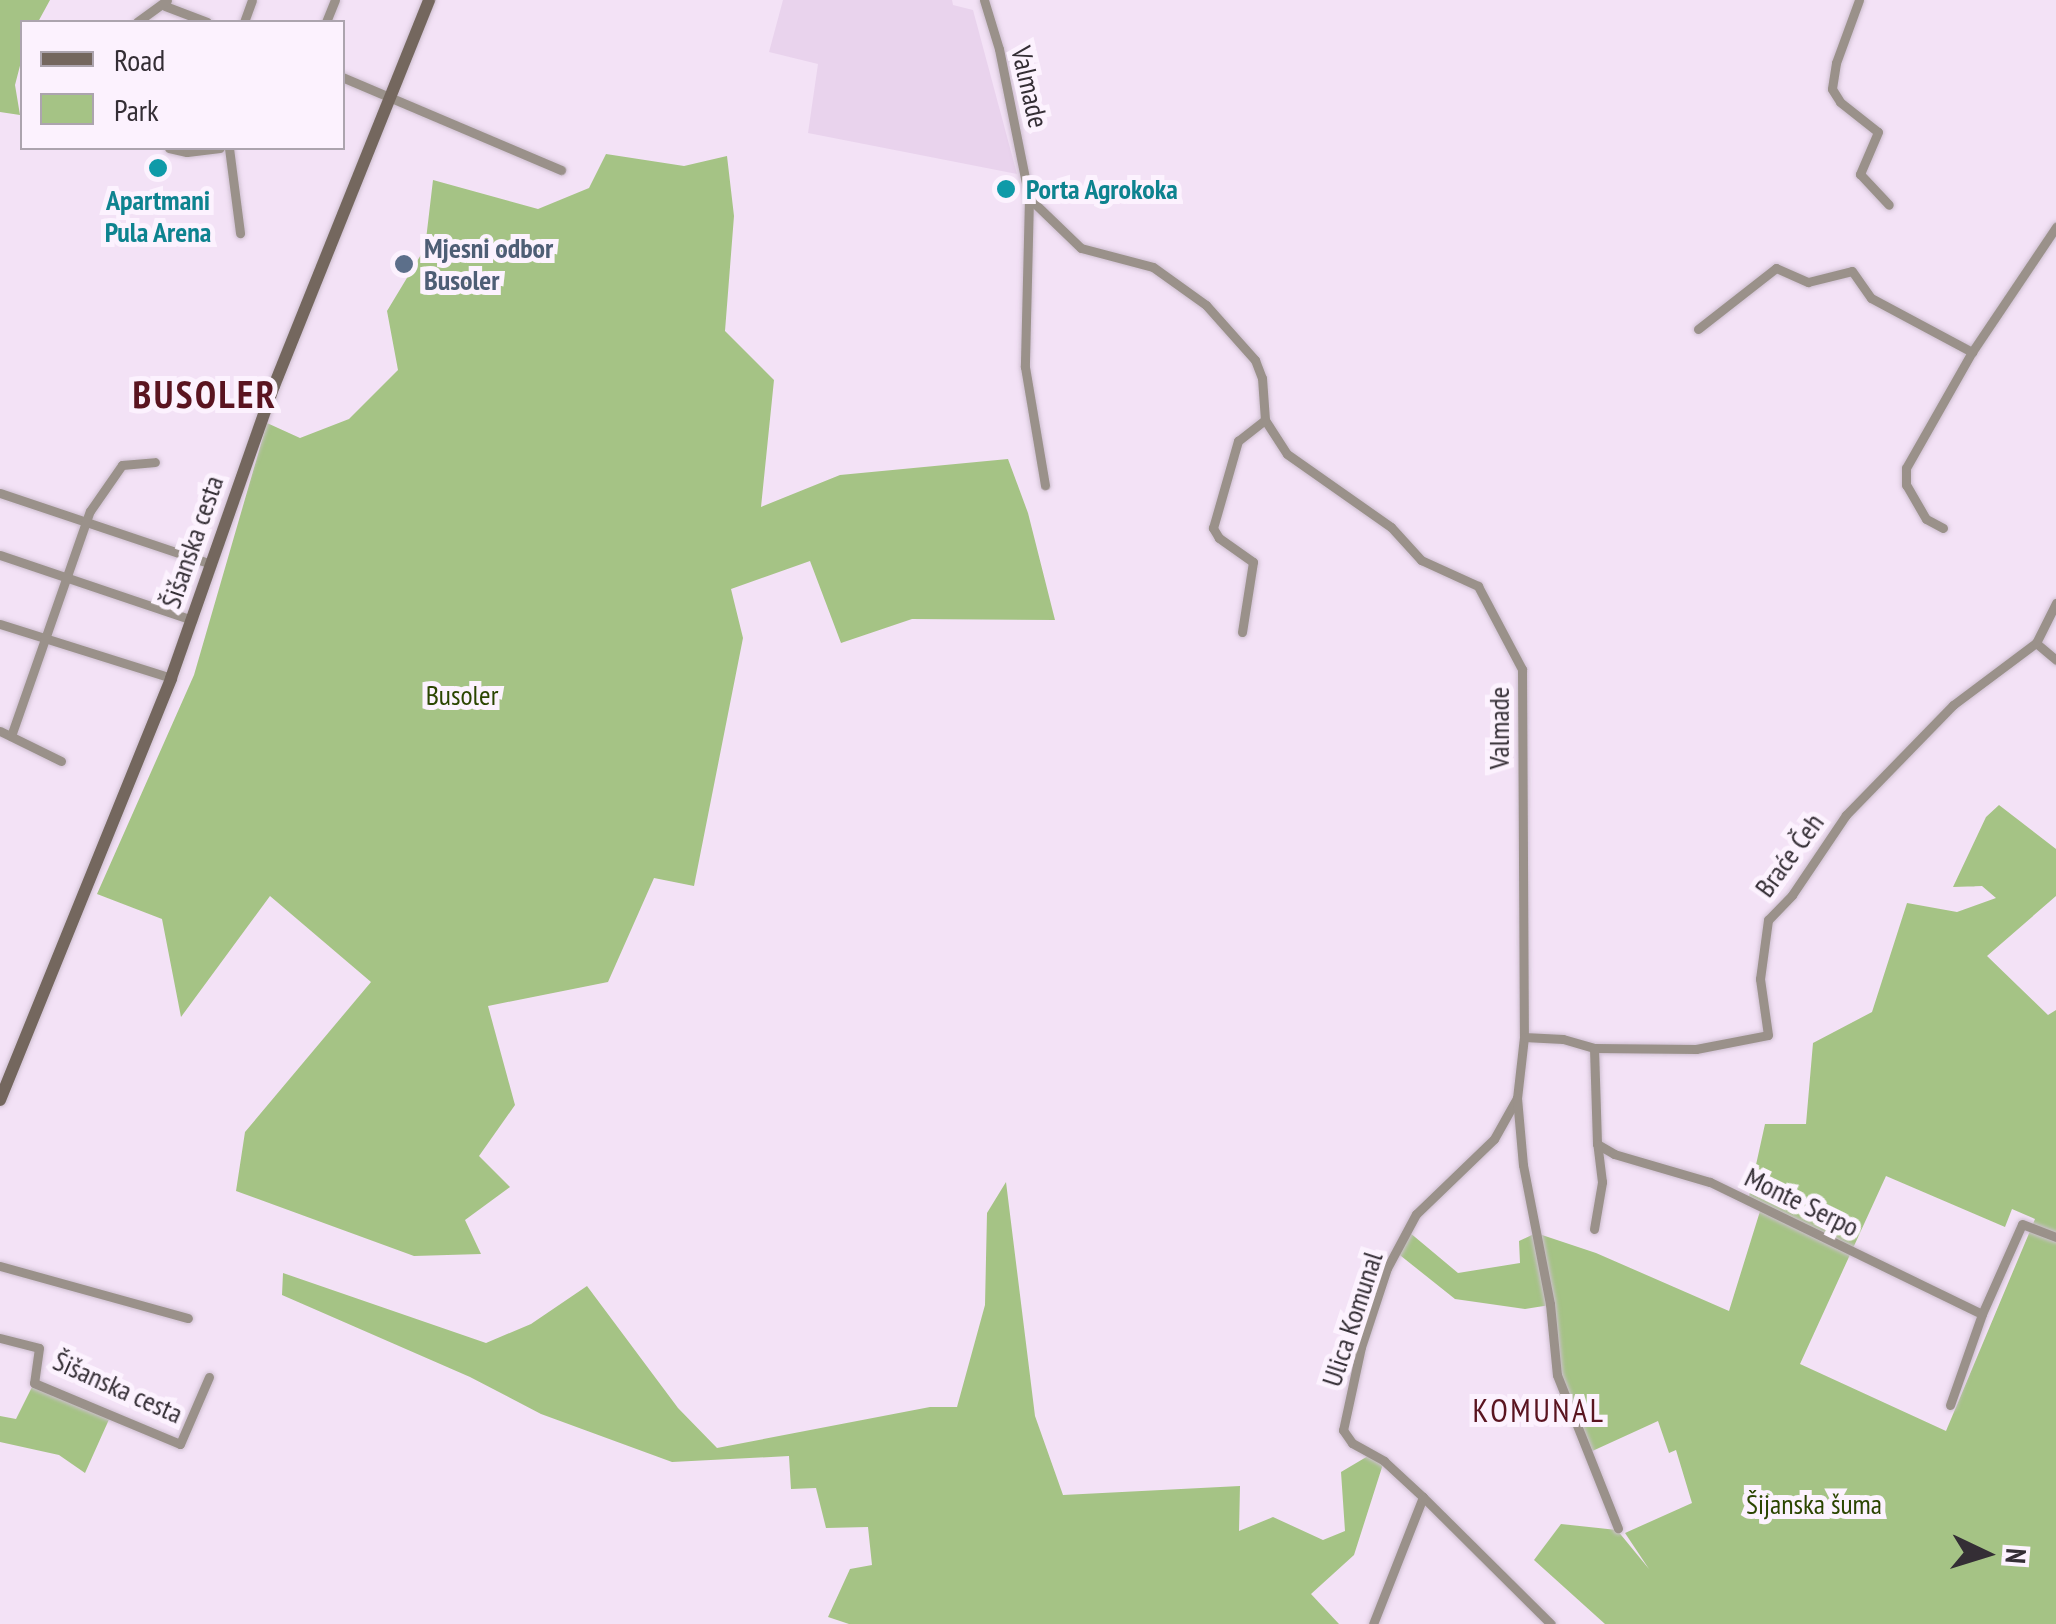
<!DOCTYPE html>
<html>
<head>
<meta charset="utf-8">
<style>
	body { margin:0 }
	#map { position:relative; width:2056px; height:1624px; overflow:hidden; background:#f3e2f6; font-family:"PT Sans Narrow",sans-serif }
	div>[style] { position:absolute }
	.built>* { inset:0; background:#e9d3ed }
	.green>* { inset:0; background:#a5c385 }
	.roads { filter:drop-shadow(0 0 2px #cdbecf) drop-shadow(0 0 2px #cdbecf) }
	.minor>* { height:9px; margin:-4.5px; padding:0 4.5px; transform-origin:4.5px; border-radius:4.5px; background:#9a918a }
	.secondary>* { height:12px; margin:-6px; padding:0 6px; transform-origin:6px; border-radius:6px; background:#74675e }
	.dots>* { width:28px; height:28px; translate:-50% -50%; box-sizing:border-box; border:5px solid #fcf2fe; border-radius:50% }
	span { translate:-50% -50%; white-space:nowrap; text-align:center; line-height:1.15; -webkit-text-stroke:10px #fcf2fe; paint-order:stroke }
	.street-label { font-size:28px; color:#342e35 }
	.culture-label { font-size:28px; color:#0d838f; font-weight:700 }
	.left { translate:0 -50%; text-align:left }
	.service-label { font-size:28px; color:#4e5e75; font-weight:700 }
	.park-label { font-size:28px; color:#2b4500 }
	.quarter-label { font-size:32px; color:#5a1420; letter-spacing:2.5px }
	.district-label { font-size:38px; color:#5a1420; font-weight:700; letter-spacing:2.5px }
	.legend { position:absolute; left:20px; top:20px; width:325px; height:130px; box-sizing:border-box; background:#fcf2fe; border:2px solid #aca4ae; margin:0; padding:12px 18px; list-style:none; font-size:30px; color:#342e35 }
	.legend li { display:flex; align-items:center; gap:20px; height:50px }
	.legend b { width:50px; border:2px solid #aca4ae }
	.north { position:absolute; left:1936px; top:1504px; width:100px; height:100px; -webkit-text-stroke:8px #fcf2fe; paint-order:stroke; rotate:94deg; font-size:28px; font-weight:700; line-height:40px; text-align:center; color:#342e35 }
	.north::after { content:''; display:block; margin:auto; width:35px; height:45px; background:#342e35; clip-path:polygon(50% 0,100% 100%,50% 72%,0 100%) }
</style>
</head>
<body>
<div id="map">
	<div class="built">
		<i style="clip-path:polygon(783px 0,952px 0,953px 5px,973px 10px,1017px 174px,808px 133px,818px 64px,769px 52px)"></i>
	</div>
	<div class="green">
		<i style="clip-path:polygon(0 0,50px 0,38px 22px,22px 22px,22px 58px,15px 85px,20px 115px,0 112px)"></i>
		<i style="clip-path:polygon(606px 154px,684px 166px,727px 156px,734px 216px,725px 331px,774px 380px,761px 507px,840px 475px,1008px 459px,1028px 513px,1055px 620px,912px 619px,841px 643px,810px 561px,731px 589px,743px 638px,694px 886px,654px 878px,608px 982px,488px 1006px,515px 1105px,479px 1156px,510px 1187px,465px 1220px,481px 1254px,414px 1256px,236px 1191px,245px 1132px,371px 982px,270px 896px,181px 1017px,162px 919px,97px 894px,194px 675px,267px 423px,300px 438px,349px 419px,398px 370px,387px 311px,425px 248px,433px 180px,538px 209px,589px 188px)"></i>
		<i style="clip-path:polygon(evenodd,1999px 805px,2056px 849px,2056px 896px,1987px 956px,2048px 1015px,2056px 1010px,2056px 1624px,1605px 1624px,1534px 1560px,1561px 1524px,1617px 1530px,1649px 1569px,1625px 1533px,1692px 1503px,1676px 1450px,1669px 1453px,1658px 1421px,1588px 1453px,1557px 1375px,1550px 1305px,1525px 1309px,1455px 1299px,1396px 1252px,1409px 1232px,1458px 1273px,1520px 1263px,1519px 1241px,1536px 1233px,1596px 1253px,1729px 1311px,1761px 1208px,1748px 1201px,1765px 1124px,1806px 1124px,1813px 1043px,1872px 1012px,1907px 903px,1957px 912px,1996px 898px,1982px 886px,1953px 887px,1986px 817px,1999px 805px,1886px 1176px,2005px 1227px,2012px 1209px,2035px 1219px,1946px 1431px,1800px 1364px,1886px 1176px)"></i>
		<i style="clip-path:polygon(1006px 1182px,1035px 1416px,1063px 1495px,1240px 1486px,1239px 1531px,1273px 1517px,1323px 1540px,1345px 1531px,1341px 1472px,1368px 1456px,1384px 1461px,1354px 1555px,1311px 1594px,1339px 1624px,849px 1624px,828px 1617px,850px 1569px,872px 1565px,868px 1527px,826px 1528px,816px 1488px,791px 1489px,789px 1456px,672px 1462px,541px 1414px,470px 1377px,282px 1295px,283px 1273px,486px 1343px,531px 1324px,587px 1286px,678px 1408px,717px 1448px,930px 1407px,957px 1407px,985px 1305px,987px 1213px)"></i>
		<i style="clip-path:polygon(34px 1383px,111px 1415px,85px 1473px,59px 1455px,0 1442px,0 1416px,16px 1419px)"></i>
	</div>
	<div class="roads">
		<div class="minor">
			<i style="left:984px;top:0;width:51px;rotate:73deg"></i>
			<i style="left:999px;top:49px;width:152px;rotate:78.6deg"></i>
			<i style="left:1029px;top:198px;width:72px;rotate:43.9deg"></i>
			<i style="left:1081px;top:248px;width:74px;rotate:14.8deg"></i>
			<i style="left:1153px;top:267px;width:65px;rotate:35.6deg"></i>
			<i style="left:1206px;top:305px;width:74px;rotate:48.3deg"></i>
			<i style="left:1255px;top:360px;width:19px;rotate:69deg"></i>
			<i style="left:1262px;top:378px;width:42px;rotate:85.9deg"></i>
			<i style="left:1265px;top:420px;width:40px;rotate:57.1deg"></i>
			<i style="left:1287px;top:454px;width:127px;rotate:35.1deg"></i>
			<i style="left:1391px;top:527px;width:45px;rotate:47.7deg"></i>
			<i style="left:1421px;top:560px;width:63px;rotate:24.5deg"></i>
			<i style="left:1478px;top:586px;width:94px;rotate:62.1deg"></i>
			<i style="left:1522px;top:669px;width:368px;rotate:89.7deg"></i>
			<i style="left:1524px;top:1037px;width:61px;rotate:96.5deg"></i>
			<i style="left:1517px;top:1098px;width:47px;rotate:119.3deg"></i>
			<i style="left:1494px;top:1139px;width:108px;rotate:136.1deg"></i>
			<i style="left:1416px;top:1214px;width:61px;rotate:118.2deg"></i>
			<i style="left:1387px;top:1268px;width:83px;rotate:108.2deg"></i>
			<i style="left:1361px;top:1347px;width:85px;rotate:102.2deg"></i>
			<i style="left:1343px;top:1430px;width:16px;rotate:55deg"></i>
			<i style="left:1352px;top:1443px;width:37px;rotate:29deg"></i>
			<i style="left:1384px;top:1461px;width:53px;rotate:42.7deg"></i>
			<i style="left:1423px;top:1497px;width:136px;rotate:111.5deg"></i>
			<i style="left:1859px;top:0;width:67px;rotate:110.1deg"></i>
			<i style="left:1836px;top:63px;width:26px;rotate:99deg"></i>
			<i style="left:1832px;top:89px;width:15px;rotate:58deg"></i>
			<i style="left:1840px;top:102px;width:48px;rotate:38.3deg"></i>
			<i style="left:1878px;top:132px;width:46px;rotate:113.2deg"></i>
			<i style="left:1860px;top:174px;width:42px;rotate:46.9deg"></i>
			<i style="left:165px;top:6px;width:45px;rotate:20.9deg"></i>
			<i style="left:137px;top:22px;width:37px;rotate:-36deg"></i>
			<i style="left:244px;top:22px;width:23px;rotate:-70deg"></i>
			<i style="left:326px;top:22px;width:24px;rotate:-68deg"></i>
			<i style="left:342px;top:77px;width:238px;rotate:23deg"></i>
			<i style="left:169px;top:148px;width:18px;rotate:13deg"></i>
			<i style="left:187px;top:152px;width:33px;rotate:-7deg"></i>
			<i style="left:229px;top:148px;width:86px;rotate:82.6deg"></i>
			<i style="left:1029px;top:198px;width:169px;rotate:91.4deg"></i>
			<i style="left:1025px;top:367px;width:120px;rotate:80.4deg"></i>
			<i style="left:1698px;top:329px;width:99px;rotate:-38deg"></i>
			<i style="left:1776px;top:268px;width:35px;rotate:24deg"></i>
			<i style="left:1808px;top:282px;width:45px;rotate:-14deg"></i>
			<i style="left:1852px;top:271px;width:33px;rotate:55deg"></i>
			<i style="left:1871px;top:298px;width:115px;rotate:28.1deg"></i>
			<i style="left:1972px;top:352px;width:151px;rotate:-56.1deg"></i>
			<i style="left:0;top:493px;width:219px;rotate:18.6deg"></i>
			<i style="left:1943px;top:528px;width:19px;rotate:-152deg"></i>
			<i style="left:1926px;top:519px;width:39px;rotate:-120deg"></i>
			<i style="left:1906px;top:485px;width:17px;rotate:-90deg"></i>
			<i style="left:1906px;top:468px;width:133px;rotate:-60.4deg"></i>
			<i style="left:0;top:555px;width:203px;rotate:18.7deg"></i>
			<i style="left:0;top:624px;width:179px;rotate:17.5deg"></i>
			<i style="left:1242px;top:632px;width:71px;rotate:-81.1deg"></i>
			<i style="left:1253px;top:562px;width:42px;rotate:-144.8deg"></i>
			<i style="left:1219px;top:538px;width:12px;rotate:-121deg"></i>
			<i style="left:1213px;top:528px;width:91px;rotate:-74deg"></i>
			<i style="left:1238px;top:441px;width:34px;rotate:-38deg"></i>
			<i style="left:2036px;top:643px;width:26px;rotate:40deg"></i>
			<i style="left:0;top:731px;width:68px;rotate:26.2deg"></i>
			<i style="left:11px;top:736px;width:238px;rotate:-70.7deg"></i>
			<i style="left:90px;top:511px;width:56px;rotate:-55.2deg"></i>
			<i style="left:122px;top:465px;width:33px;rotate:-5deg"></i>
			<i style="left:1524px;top:1037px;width:39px;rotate:3deg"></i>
			<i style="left:1563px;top:1039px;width:32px;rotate:16deg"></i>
			<i style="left:1594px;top:1048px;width:102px;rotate:0.6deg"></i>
			<i style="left:1696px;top:1049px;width:73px;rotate:-11deg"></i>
			<i style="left:1768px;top:1035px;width:57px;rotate:-98.1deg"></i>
			<i style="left:1760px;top:979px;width:60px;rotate:-82.3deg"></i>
			<i style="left:1768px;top:920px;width:35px;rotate:-46deg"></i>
			<i style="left:1792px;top:895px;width:97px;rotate:-56deg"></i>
			<i style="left:1846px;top:815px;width:153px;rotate:-45.8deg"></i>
			<i style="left:1953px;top:705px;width:104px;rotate:-36.8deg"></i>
			<i style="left:2036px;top:643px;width:45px;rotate:-63.4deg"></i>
			<i style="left:1594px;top:1048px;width:96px;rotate:88.2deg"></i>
			<i style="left:1597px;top:1144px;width:20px;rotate:30deg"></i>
			<i style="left:1614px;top:1154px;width:100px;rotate:16.3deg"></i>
			<i style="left:1710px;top:1182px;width:302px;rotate:25.9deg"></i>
			<i style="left:1517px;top:1098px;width:67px;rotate:84.9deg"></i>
			<i style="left:1523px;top:1165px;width:142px;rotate:79deg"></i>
			<i style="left:1550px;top:1304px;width:71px;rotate:84.4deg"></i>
			<i style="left:1557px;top:1375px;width:165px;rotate:68.3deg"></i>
			<i style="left:1594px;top:1229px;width:48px;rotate:-80.3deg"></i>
			<i style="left:1602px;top:1182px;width:38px;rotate:-97deg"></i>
			<i style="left:0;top:1266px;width:195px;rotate:15.5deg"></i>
			<i style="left:0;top:1338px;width:40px;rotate:14.4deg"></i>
			<i style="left:39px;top:1348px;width:35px;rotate:98deg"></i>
			<i style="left:34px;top:1383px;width:158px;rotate:22.7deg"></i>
			<i style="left:180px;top:1444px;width:73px;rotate:-66.6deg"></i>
			<i style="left:1950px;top:1405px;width:96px;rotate:-70.6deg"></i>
			<i style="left:1982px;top:1314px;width:98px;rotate:-66deg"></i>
			<i style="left:2022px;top:1224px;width:36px;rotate:21deg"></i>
			<i style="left:1423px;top:1497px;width:180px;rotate:44.8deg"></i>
		</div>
		<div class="secondary">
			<i style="left:0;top:1100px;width:455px;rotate:-67.9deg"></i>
			<i style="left:171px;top:678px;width:310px;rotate:-70.6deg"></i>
			<i style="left:274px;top:386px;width:416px;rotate:-68.1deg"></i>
		</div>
	</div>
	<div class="dots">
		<i style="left:158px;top:168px;background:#0f9aa8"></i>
		<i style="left:1006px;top:189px;background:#0f9aa8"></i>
		<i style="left:404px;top:264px;background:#5c6f8a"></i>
	</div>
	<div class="street-label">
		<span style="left:1030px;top:87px;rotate:77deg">Valmade</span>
		<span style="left:192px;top:542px;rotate:-71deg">Šišanska cesta</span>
		<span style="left:1499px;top:728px;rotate:-90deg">Valmade</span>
		<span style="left:1789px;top:855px;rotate:-54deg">Braće Čeh</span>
		<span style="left:1802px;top:1202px;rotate:26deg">Monte Serpo</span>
		<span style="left:1352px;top:1319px;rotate:-72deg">Ulica Komunal</span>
		<span style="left:118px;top:1387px;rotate:24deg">Šišanska cesta</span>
	</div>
	<div class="culture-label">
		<span class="left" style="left:1026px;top:189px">Porta Agrokoka</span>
		<span style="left:158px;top:216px">Apartmani<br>Pula Arena</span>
	</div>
	<div class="service-label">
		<span class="left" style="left:424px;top:264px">Mjesni odbor<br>Busoler</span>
	</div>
	<div class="park-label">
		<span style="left:462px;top:695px">Busoler</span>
		<span style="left:1814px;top:1504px">Šijanska šuma</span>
	</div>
	<div class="quarter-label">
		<span style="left:1539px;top:1410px">KOMUNAL</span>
	</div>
	<div class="district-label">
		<span style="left:205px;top:394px">BUSOLER</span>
	</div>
	<ul class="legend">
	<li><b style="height:12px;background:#74675e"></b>Road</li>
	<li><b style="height:28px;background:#a5c385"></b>Park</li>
	</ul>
	<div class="north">N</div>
</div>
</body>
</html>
